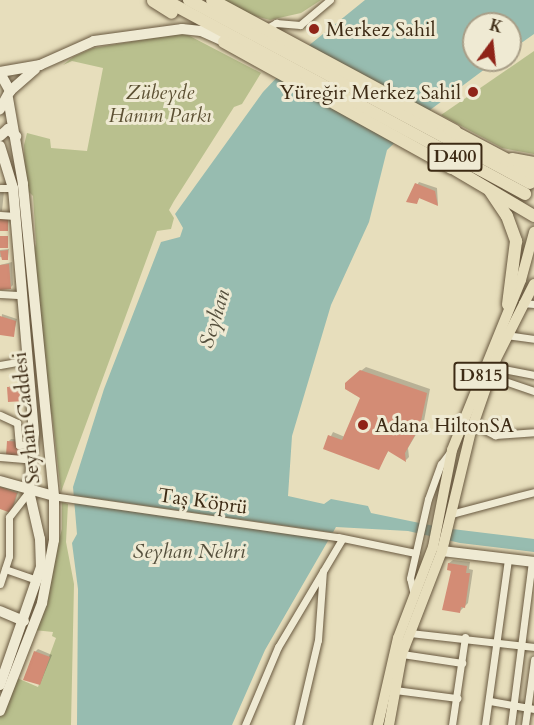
<!DOCTYPE html>
<html>
<head>
<meta charset="utf-8">
<style>
	body { margin:0 }
	#map { position:relative; width:534px; height:725px; overflow:hidden; background:#e7debc; font-family:Cardo,serif }
	div>[style] { position:absolute }
	.green>* { inset:0; background:#b9c08e }
	.water>* { inset:0; background:#97bcb0 }
	.pier>* { inset:0; background:#e7debc }
	.shadow>* { inset:0; background:#0003 }
	.building>* { inset:0; background:#d38c75 }
	.roads { filter:drop-shadow(0 0 2px #68583f) drop-shadow(0 0 2px #68583f) }
	.street>* { height:7px; margin:-3.5px; padding:0 3.5px; transform-origin:3.5px; border-radius:3.5px; background:#efead3 }
	.secondary>* { height:10px; margin:-5px; padding:0 5px; transform-origin:5px; border-radius:5px; background:#efead3 }
	.primary>* { height:10px; margin:-5px; padding:0 5px; transform-origin:5px; border-radius:5px; background:#e7debc }
	.highway>* { height:12px; margin:-6px; padding:0 6px; transform-origin:6px; border-radius:6px; background:#e7debc }
	.dots>* { width:16px; height:16px; translate:-50% -50%; box-sizing:border-box; border:3px solid #efead3; border-radius:50% }
	span { translate:-50% -50%; white-space:nowrap; text-align:center; line-height:1.15; -webkit-text-stroke:6px #efead3; paint-order:stroke }
	.shield-label span { padding:2px 4px; background:#efead3; border:2px solid; border-radius:4px; -webkit-text-stroke-width:0 }
	.shield-label { font-size:18px; color:#3d2b15; font-weight:700 }
	.poi-label { font-size:20px; color:#3d2b15 }
	.left { translate:0 -50%; text-align:left }
	.right { translate:-100% -50%; text-align:right }
	.park-label { font-size:20px; color:#5c5033; font-style:italic }
	.street-label { font-size:20px; color:#3d2b15 }
	.water-label { font-size:21px; color:#544f3c; font-style:italic }
	.north { position:absolute; left:462px; top:12px; width:60px; height:60px; box-sizing:border-box; background:#efead3; border:2px solid #a89e87; border-radius:50%; rotate:15deg; font-size:16px; font-weight:700; line-height:24px; text-align:center; color:#3d2b15 }
	.north::after { content:''; display:block; margin:auto; width:21px; height:27px; background:#8f2418; clip-path:polygon(50% 0,100% 100%,50% 72%,0 100%) }
</style>
</head>
<body>
<div id="map">
	<div class="green">
		<i style="clip-path:polygon(218px 0,321px 0,301px 13px,270px 20px,239px 12px)"></i>
		<i style="clip-path:polygon(184px 33px,261px 73px,242px 104px,234px 107px,174px 201px,169px 210px,174px 218px,171px 229px,157px 231px,61px 492px,52px 415px,47px 409px,46px 359px,39px 351px,32px 258px,36px 244px,33px 196px,25px 188px,24px 145px,27px 133px,50px 139px,51px 148px,87px 151px,103px 68px,72px 61px,63px 65px,73px 57px,93px 48px)"></i>
		<i style="clip-path:polygon(534px 51px,534px 154px,502px 148px,441px 115px)"></i>
		<i style="clip-path:polygon(62px 502px,68px 504px,66px 542px,74px 584px,71px 725px,0 725px,0 714px,17px 678px,38px 687px,56px 638px,52px 636px,53px 632px,34px 630px,62px 529px)"></i>
	</div>
	<div class="water">
		<i style="clip-path:polygon(365px 0,534px 0,534px 34px,510px 51px,510px 24px,474px 24px,474px 60px,497px 60px,426px 113px,387px 150px,369px 222px,331px 305px,292px 436px,288px 496px,324px 504px,331px 499px,368px 506px,371px 513px,444px 528px,534px 539px,534px 552px,460px 543px,408px 531px,336px 527px,265px 650px,232px 725px,77px 725px,78px 589px,72px 543px,77px 534px,73px 487px,104px 389px,161px 242px,180px 237px,183px 228px,175px 214px,263px 92px,302px 51px)"></i>
	</div>
	<div class="pier">
		<i style="clip-path:polygon(71px 495px,336px 533px,331px 540px,72px 503px)"></i>
	</div>
	<div class="shadow">
		<i style="clip-path:polygon(419px 182px,437px 188px,438px 205px,420px 197px,417px 202px,408px 200px)"></i>
		<i style="clip-path:polygon(0 191px,4px 191px,2px 211px,0 211px)"></i>
		<i style="clip-path:polygon(9px 249px,8px 258px,0 257px,0 250px)"></i>
		<i style="clip-path:polygon(12px 262px,13px 285px,10px 288px,0 265px)"></i>
		<i style="clip-path:polygon(2px 314px,17px 319px,13px 336px,0 333px)"></i>
		<i style="clip-path:polygon(366px 367px,430px 389px,424px 421px,408px 448px,409px 457px,406px 460px,389px 450px,378px 468px,325px 448px,333px 432px,345px 437px,362px 398px,349px 380px)"></i>
		<i style="clip-path:polygon(25px 384px,24px 399px,8px 388px,11px 385px)"></i>
		<i style="clip-path:polygon(11px 439px,27px 440px,23px 456px,9px 441px)"></i>
		<i style="clip-path:polygon(0 484px,19px 490px,13px 508px,0 507px)"></i>
		<i style="clip-path:polygon(453px 560px,470px 562px,469px 569px,473px 570px,468px 603px,459px 612px,449px 563px)"></i>
		<i style="clip-path:polygon(38px 649px,52px 655px,40px 684px,35px 652px)"></i>
	</div>
	<div class="building">
		<i style="clip-path:polygon(415px 183px,435px 191px,438px 206px,419px 198px,417px 204px,406px 202px)"></i>
		<i style="clip-path:polygon(0 218px,8px 218px,8px 231px,0 231px)"></i>
		<i style="clip-path:polygon(0 236px,8px 236px,8px 248px,0 248px)"></i>
		<i style="clip-path:polygon(8px 250px,8px 260px,2px 260px,0 251px)"></i>
		<i style="clip-path:polygon(9px 264px,11px 289px,0 290px,0 265px)"></i>
		<i style="clip-path:polygon(0 316px,16px 321px,14px 337px,0 335px)"></i>
		<i style="clip-path:polygon(360px 370px,427px 393px,420px 426px,405px 453px,406px 462px,388px 451px,379px 470px,323px 449px,328px 435px,342px 440px,360px 398px,345px 389px,345px 383px)"></i>
		<i style="clip-path:polygon(22px 386px,24px 401px,8px 402px,7px 387px)"></i>
		<i style="clip-path:polygon(7px 441px,25px 442px,24px 458px,6px 456px)"></i>
		<i style="clip-path:polygon(0 487px,17px 493px,11px 513px,0 509px)"></i>
		<i style="clip-path:polygon(448px 563px,467px 566px,466px 573px,470px 573px,465px 608px,461px 607px,460px 613px,442px 610px,451px 571px,447px 570px)"></i>
		<i style="clip-path:polygon(34px 651px,50px 657px,40px 685px,23px 680px)"></i>
	</div>
	<div class="roads">
		<div class="street">
			<i style="left:265px;top:29px;width:13px;rotate:-29deg"></i>
			<i style="left:276px;top:23px;width:24px;rotate:5deg"></i>
			<i style="left:300px;top:25px;width:39px;rotate:-40deg"></i>
			<i style="left:0;top:188px;width:13px"></i>
			<i style="left:0;top:215px;width:15px;rotate:4deg"></i>
			<i style="left:0;top:294px;width:22px;rotate:3deg"></i>
			<i style="left:522px;top:303px;width:12px;rotate:5deg"></i>
			<i style="left:506px;top:335px;width:28px;rotate:8deg"></i>
			<i style="left:0;top:365px;width:28px;rotate:-10deg"></i>
			<i style="left:493px;top:367px;width:42px;rotate:11deg"></i>
			<i style="left:490px;top:376px;width:46px;rotate:18.8deg"></i>
			<i style="left:0;top:415px;width:19px;rotate:25deg"></i>
			<i style="left:17px;top:423px;width:22px;rotate:85deg"></i>
			<i style="left:19px;top:445px;width:15px;rotate:-4deg"></i>
			<i style="left:473px;top:424px;width:25px;rotate:27deg"></i>
			<i style="left:495px;top:435px;width:39px;rotate:-4deg"></i>
			<i style="left:0;top:457px;width:33px;rotate:5deg"></i>
			<i style="left:59px;top:497px;width:282px;rotate:8.2deg"></i>
			<i style="left:338px;top:537px;width:79px;rotate:11.7deg"></i>
			<i style="left:451px;top:514px;width:86px;rotate:-14.8deg"></i>
			<i style="left:5px;top:569px;width:34px;rotate:19deg"></i>
			<i style="left:0;top:584px;width:29px;rotate:-72deg"></i>
			<i style="left:9px;top:556px;width:39px;rotate:-90deg"></i>
			<i style="left:9px;top:517px;width:33px;rotate:-52deg"></i>
			<i style="left:414px;top:595px;width:17px;rotate:-103deg"></i>
			<i style="left:410px;top:578px;width:81px;rotate:-77.2deg"></i>
			<i style="left:428px;top:499px;width:37px;rotate:-70deg"></i>
			<i style="left:441px;top:464px;width:15px;rotate:-53deg"></i>
			<i style="left:410px;top:633px;width:125px;rotate:6.4deg"></i>
			<i style="left:402px;top:654px;width:61px;rotate:8.5deg"></i>
			<i style="left:395px;top:690px;width:63px;rotate:7.4deg"></i>
			<i style="left:490px;top:701px;width:45px;rotate:10.3deg"></i>
			<i style="left:245px;top:725px;width:85px;rotate:-67.1deg"></i>
			<i style="left:278px;top:647px;width:126px;rotate:-59.3deg"></i>
			<i style="left:298px;top:725px;width:87px;rotate:-76.8deg"></i>
			<i style="left:318px;top:640px;width:69px;rotate:-85.9deg"></i>
			<i style="left:452px;top:725px;width:89px;rotate:-81.6deg"></i>
			<i style="left:485px;top:725px;width:168px;rotate:-82.1deg"></i>
			<i style="left:511px;top:725px;width:165px;rotate:-82.7deg"></i>
			<i style="left:525px;top:725px;width:66px;rotate:-82.1deg"></i>
		</div>
		<div class="secondary">
			<i style="left:0;top:72px;width:41px;rotate:-9.9deg"></i>
			<i style="left:40px;top:65px;width:59px;rotate:-24deg"></i>
			<i style="left:94px;top:41px;width:89px;rotate:-7.8deg"></i>
			<i style="left:182px;top:29px;width:19px;rotate:6deg"></i>
			<i style="left:201px;top:31px;width:22px;rotate:24deg"></i>
			<i style="left:0;top:73px;width:21px;rotate:61deg"></i>
			<i style="left:10px;top:91px;width:21px;rotate:119deg"></i>
			<i style="left:10px;top:91px;width:33px;rotate:-41deg"></i>
			<i style="left:0;top:136px;width:11px;rotate:-41deg"></i>
			<i style="left:8px;top:129px;width:11px;rotate:41deg"></i>
			<i style="left:0;top:146px;width:44px;rotate:72.8deg"></i>
			<i style="left:13px;top:188px;width:246px;rotate:85.1deg"></i>
			<i style="left:34px;top:433px;width:58px;rotate:94.9deg"></i>
			<i style="left:29px;top:491px;width:49px;rotate:77.1deg"></i>
			<i style="left:40px;top:539px;width:28px;rotate:88deg"></i>
			<i style="left:41px;top:567px;width:125px;rotate:109.2deg"></i>
			<i style="left:0;top:481px;width:56px;rotate:15.5deg"></i>
			<i style="left:442px;top:551px;width:93px;rotate:6.8deg"></i>
			<i style="left:0;top:611px;width:26px;rotate:23deg"></i>
			<i style="left:0;top:711px;width:116px;rotate:-68.7deg"></i>
			<i style="left:42px;top:603px;width:64px;rotate:-79.2deg"></i>
			<i style="left:54px;top:540px;width:44px;rotate:-90deg"></i>
			<i style="left:54px;top:496px;width:314px;rotate:-95.7deg"></i>
			<i style="left:23px;top:184px;width:87px;rotate:-99.9deg"></i>
		</div>
		<div class="primary">
			<i style="left:378px;top:725px;width:89px;rotate:-77.1deg"></i>
			<i style="left:398px;top:638px;width:97px;rotate:-69deg"></i>
			<i style="left:433px;top:547px;width:99px;rotate:-78.9deg"></i>
			<i style="left:452px;top:450px;width:183px;rotate:-67.9deg"></i>
			<i style="left:521px;top:280px;width:50px;rotate:-74.8deg"></i>
			<i style="left:389px;top:725px;width:72px;rotate:-79.6deg"></i>
			<i style="left:402px;top:654px;width:110px;rotate:-68.8deg"></i>
			<i style="left:442px;top:551px;width:123px;rotate:-76.4deg"></i>
			<i style="left:471px;top:431px;width:76px;rotate:-70.9deg"></i>
			<i style="left:496px;top:359px;width:84px;rotate:-63.1deg"></i>
		</div>
		<div class="highway">
			<i style="left:165px;top:0;width:409px;rotate:28.3deg"></i>
			<i style="left:189px;top:0;width:387px;rotate:28.2deg"></i>
			<i style="left:212px;top:0;width:276px;rotate:28.3deg"></i>
			<i style="left:153px;top:1px;width:22px;rotate:32deg"></i>
			<i style="left:224px;top:42px;width:260px;rotate:29deg"></i>
			<i style="left:449px;top:129px;width:96px;rotate:27.9deg"></i>
			<i style="left:512px;top:159px;width:22px;rotate:10deg"></i>
			<i style="left:446px;top:164px;width:102px;rotate:30.6deg"></i>
			<i style="left:490px;top:191px;width:30px;rotate:56deg"></i>
			<i style="left:507px;top:216px;width:27px;rotate:70deg"></i>
			<i style="left:516px;top:241px;width:64px;rotate:97.2deg"></i>
		</div>
	</div>
	<div class="dots">
		<i style="left:314px;top:29px;background:#8f2418"></i>
		<i style="left:473px;top:92px;background:#8f2418"></i>
		<i style="left:363px;top:425px;background:#8f2418"></i>
	</div>
	<div class="shield-label">
		<span style="left:455px;top:157px">D400</span>
		<span style="left:481px;top:376px">D815</span>
	</div>
	<div class="poi-label">
		<span class="left" style="left:326px;top:29px">Merkez Sahil</span>
		<span class="right" style="left:461px;top:92px">Yüreğir Merkez Sahil</span>
		<span class="left" style="left:375px;top:425px">Adana HiltonSA</span>
	</div>
	<div class="park-label">
		<span style="left:160px;top:104px">Zübeyde<br>Hanım Parkı</span>
	</div>
	<div class="street-label">
		<span style="left:26px;top:418px;rotate:-96deg">Seyhan Caddesi</span>
		<span style="left:203px;top:501px;rotate:8deg">Taș Köprü</span>
	</div>
	<div class="water-label">
		<span style="left:215px;top:319px;rotate:-73deg">Seyhan</span>
		<span style="left:189px;top:552px">Seyhan Nehri</span>
	</div>
	<div class="north">K</div>
</div>
</body>
</html>
